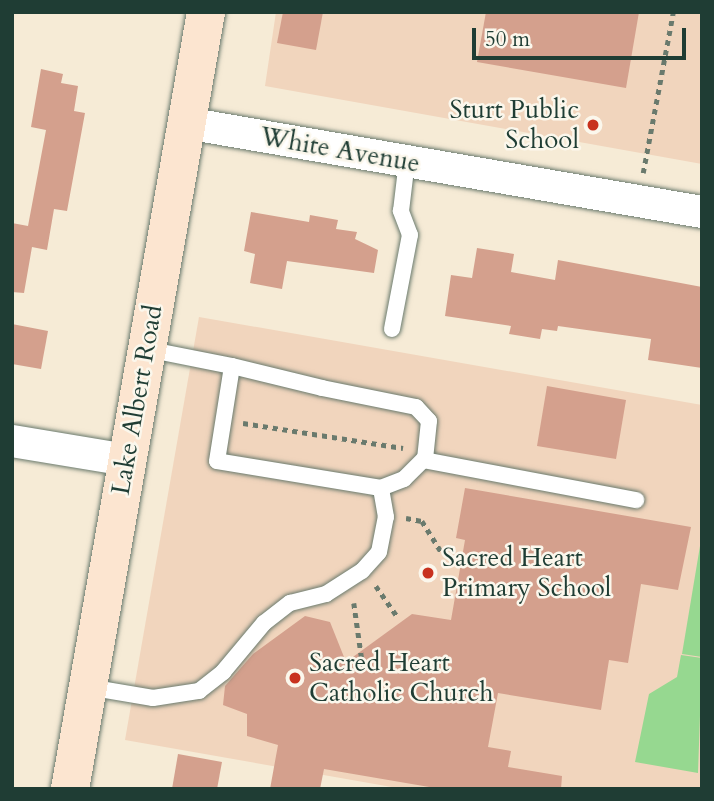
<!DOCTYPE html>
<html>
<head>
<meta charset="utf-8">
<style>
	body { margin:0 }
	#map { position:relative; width:714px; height:801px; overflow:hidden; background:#f6ebd6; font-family:Cardo,serif }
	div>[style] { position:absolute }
	.built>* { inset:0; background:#f1d5bd }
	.green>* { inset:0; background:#96d890 }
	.building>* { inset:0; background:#d4a08d }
	.path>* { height:4.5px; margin-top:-2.25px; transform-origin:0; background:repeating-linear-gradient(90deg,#6a7a6d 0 5px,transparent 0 10px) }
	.roads { filter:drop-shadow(0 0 2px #6a7a6d) drop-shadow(0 0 2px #6a7a6d) }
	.lane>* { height:16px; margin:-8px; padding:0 8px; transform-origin:8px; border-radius:8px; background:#fff }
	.street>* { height:32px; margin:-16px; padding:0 16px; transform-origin:16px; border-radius:16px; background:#fff }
	.secondary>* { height:38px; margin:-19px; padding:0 19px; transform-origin:19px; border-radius:19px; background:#fce5d0 }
	.dots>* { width:19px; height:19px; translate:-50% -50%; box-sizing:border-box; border:4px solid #fbf7ec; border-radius:50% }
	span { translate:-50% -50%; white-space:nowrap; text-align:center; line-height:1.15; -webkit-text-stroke:5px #fbf7ec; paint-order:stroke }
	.poi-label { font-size:26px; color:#1f3d34 }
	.right { translate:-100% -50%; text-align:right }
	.left { translate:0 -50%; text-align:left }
	.street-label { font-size:26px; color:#1f3d34 }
	.frame { position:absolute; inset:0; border:14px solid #1f3d34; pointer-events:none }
	.scale { position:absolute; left:472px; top:28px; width:214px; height:32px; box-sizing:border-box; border:4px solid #1f3d34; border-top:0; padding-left:9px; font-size:21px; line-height:24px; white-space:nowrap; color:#1f3d34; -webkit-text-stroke:5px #fbf7ec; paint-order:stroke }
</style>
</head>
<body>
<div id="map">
	<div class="built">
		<i style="clip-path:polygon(276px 12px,702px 12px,702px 164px,265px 86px)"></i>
		<i style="clip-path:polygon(199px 317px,702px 405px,702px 789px,403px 789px,125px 740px)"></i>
	</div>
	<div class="green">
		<i style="clip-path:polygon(702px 534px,702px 657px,682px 654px)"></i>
		<i style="clip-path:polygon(681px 655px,702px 658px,698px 773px,635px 762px,649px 694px,677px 677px)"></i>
	</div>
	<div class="building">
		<i style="clip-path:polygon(283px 12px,323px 12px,316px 50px,277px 43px)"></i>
		<i style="clip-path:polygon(486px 12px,639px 12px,626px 88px,477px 62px)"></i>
		<i style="clip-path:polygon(41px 69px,63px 74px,61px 83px,78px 86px,74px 111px,85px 113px,67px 211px,54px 209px,47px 250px,32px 247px,24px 293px,12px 292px,12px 223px,28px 226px,46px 130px,31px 127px)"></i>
		<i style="clip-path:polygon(251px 212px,309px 222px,310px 215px,338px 220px,336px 229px,357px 232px,355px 239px,378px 250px,374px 273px,287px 261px,282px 289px,250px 283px,255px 254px,244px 251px)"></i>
		<i style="clip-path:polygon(477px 248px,514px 254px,511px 272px,555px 280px,558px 260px,702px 287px,702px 368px,648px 360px,651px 339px,558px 326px,557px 331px,542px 329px,540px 339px,509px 334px,511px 326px,445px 316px,451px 275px,472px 278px)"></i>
		<i style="clip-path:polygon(12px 324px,48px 331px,41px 369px,12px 364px)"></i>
		<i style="clip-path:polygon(547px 386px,626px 400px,616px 459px,537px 446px)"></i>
		<i style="clip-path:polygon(465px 488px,691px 527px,678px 590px,641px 584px,628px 663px,609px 660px,601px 710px,498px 693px,488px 747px,511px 751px,508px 767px,562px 776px,561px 789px,441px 789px,324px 769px,320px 789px,270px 789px,278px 745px,247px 736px,247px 714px,223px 705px,225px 686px,253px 654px,305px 616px,330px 622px,346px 662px,412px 614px,451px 620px,465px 540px,456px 538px)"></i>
		<i style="clip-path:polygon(178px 754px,222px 762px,217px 789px,172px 789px)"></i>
	</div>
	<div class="path">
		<i style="left:643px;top:173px;width:164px;rotate:-79.4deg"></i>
		<i style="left:243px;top:423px;width:162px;rotate:8.9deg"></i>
		<i style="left:406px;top:518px;width:16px;rotate:11deg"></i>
		<i style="left:422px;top:521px;width:36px;rotate:58deg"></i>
		<i style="left:376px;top:586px;width:37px;rotate:55deg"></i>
		<i style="left:354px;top:603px;width:65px;rotate:82deg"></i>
	</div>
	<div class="roads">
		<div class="lane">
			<i style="left:392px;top:329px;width:96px;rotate:-79.2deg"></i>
			<i style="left:410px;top:235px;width:26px;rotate:-111deg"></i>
			<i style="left:401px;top:211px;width:50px;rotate:-83.2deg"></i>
			<i style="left:146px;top:349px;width:88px;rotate:11.2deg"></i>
			<i style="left:232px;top:366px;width:93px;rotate:13.7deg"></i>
			<i style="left:322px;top:388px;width:96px;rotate:11.4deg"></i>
			<i style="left:416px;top:407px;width:19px;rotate:47deg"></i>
			<i style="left:429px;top:421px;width:37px;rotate:96deg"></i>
			<i style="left:425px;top:458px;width:30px;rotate:135deg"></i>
			<i style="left:404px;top:479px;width:25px;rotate:159deg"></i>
			<i style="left:381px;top:488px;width:166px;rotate:-170.7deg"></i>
			<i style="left:217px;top:461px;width:96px;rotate:-81deg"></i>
			<i style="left:424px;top:460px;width:216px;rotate:10.7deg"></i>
			<i style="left:88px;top:687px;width:66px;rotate:9.6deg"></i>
			<i style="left:153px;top:698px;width:47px;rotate:-8.7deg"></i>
			<i style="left:199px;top:691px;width:31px;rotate:-38deg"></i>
			<i style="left:223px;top:672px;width:64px;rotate:-50.1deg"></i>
			<i style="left:264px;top:623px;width:33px;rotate:-38deg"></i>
			<i style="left:290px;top:603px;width:37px;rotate:-14deg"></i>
			<i style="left:326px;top:594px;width:43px;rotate:-32.6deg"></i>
			<i style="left:362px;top:571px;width:25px;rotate:-48deg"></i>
			<i style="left:379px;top:552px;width:36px;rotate:-79deg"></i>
			<i style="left:386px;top:517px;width:29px;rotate:-100deg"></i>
		</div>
		<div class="street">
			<i style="left:186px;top:123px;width:524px;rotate:9.79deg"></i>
			<i style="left:12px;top:441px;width:117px;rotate:9.4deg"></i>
		</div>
		<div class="secondary">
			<i style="left:70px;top:789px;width:789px;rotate:-80.07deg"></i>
		</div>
	</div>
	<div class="dots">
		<i style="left:593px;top:125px;background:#c8321e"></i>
		<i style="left:428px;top:573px;background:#c8321e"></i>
		<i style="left:295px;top:678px;background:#c8321e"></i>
	</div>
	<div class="poi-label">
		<span class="right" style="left:579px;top:125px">Sturt Public<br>School</span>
		<span class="left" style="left:442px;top:573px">Sacred Heart<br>Primary School</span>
		<span class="left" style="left:309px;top:678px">Sacred Heart<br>Catholic Church</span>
	</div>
	<div class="street-label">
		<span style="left:340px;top:150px;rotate:10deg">White Avenue</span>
		<span style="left:137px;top:400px;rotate:-80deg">Lake Albert Road</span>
	</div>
	<div class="frame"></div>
	<div class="scale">50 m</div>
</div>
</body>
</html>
